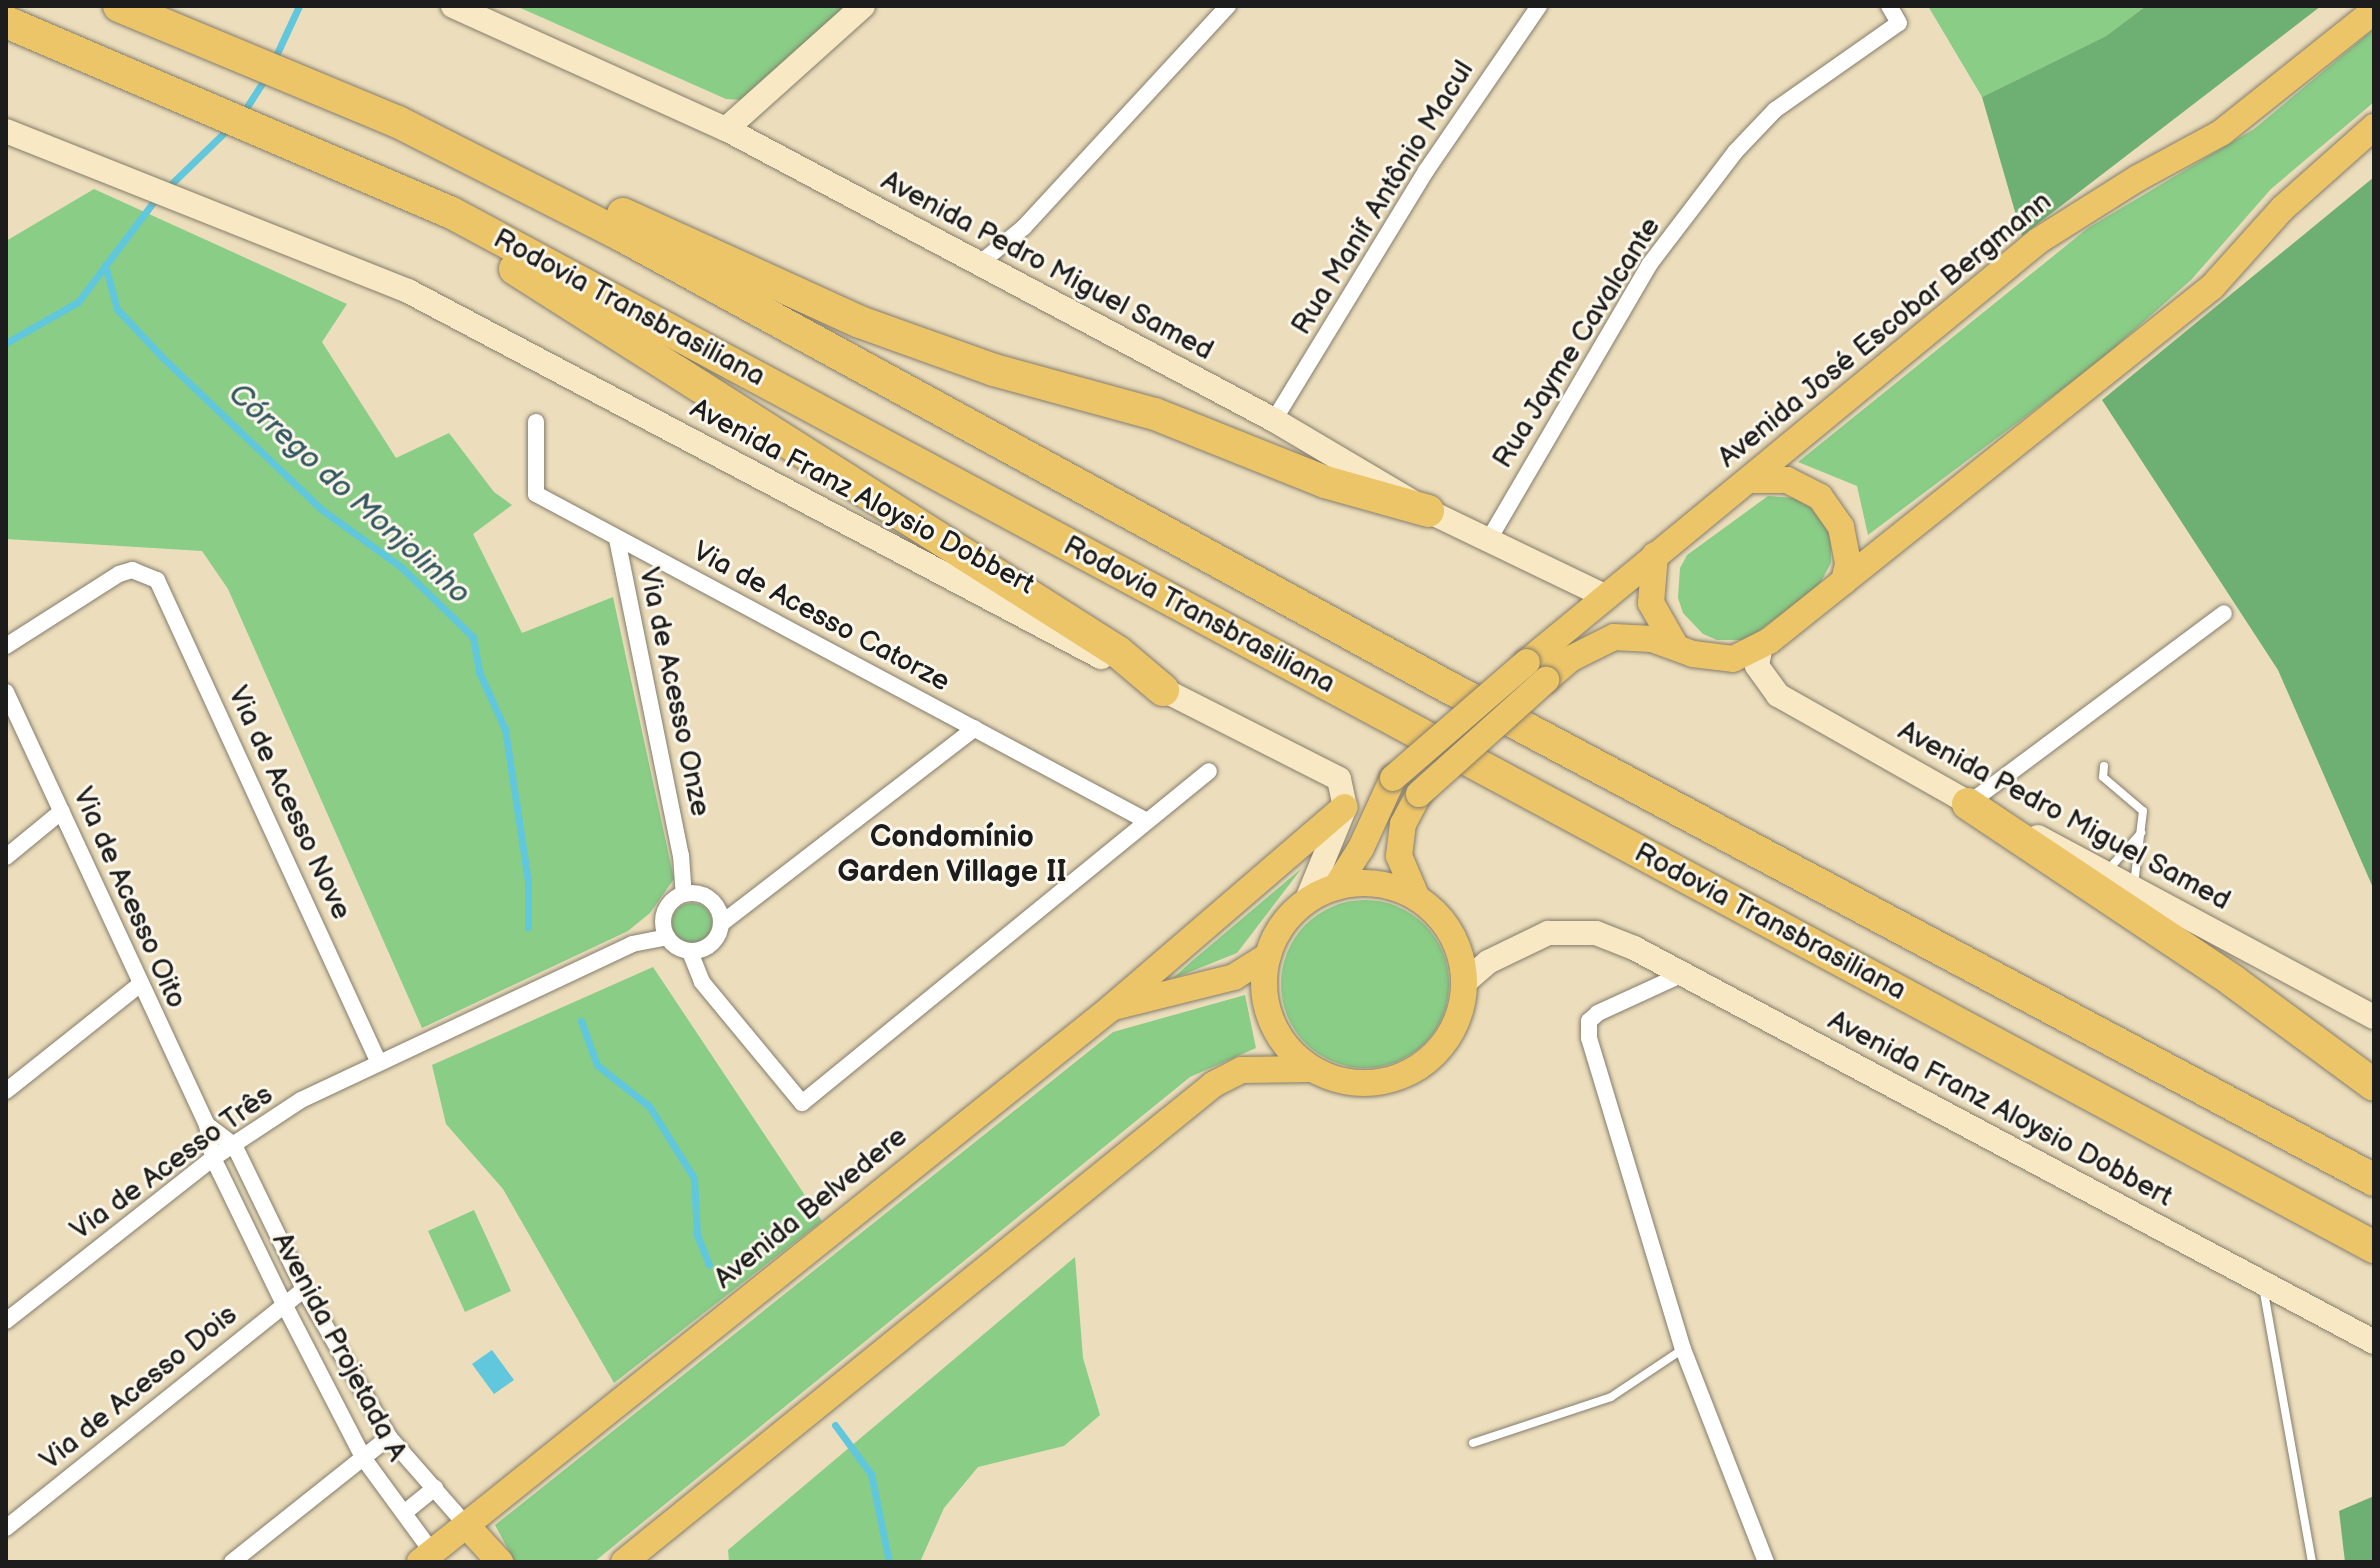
<!DOCTYPE html>
<html>
<head>
<meta charset="utf-8">
<style>
	body { margin:0 }
	#map { position:relative; width:2380px; height:1568px; overflow:hidden; background:#ecdebc; font-family:"Balsamiq Sans",sans-serif }
	div>[style] { position:absolute }
	.green>* { inset:0; background:#89cd87 }
	.round { border-radius:50% }
	.forest>* { inset:0; background:#6eb074 }
	.water>* { inset:0; background:#60c7dd }
	.stream>* { height:7px; margin:-3.5px; padding:0 3.5px; transform-origin:3.5px; border-radius:3.5px; background:#60c7dd }
	.roads { filter:drop-shadow(0 0 2px #847d6c) drop-shadow(0 0 2px #847d6c) }
	.lane>* { height:8px; margin:-4px; padding:0 4px; transform-origin:4px; border-radius:4px; background:#fff }
	.street>* { height:16px; margin:-8px; padding:0 8px; transform-origin:8px; border-radius:8px; background:#fff }
	.street>.ring { margin:-8px; padding:0; box-sizing:content-box; background:none; border:16px solid #fff; border-radius:50% }
	.secondary>* { height:24px; margin:-12px; padding:0 12px; transform-origin:12px; border-radius:12px; background:#f8e8c3 }
	.primary>* { height:26px; margin:-13px; padding:0 13px; transform-origin:13px; border-radius:13px; background:#edc569 }
	.primary>.ring { margin:-13px; padding:0; box-sizing:content-box; background:none; border:26px solid #edc569; border-radius:50% }
	.highway>* { height:32px; margin:-16px; padding:0 16px; transform-origin:16px; border-radius:16px; background:#edc569 }
	.bridges { filter:drop-shadow(0 0 2px #847d6c) drop-shadow(0 0 2px #847d6c) }
	.primary-bridge>* { height:26px; margin:-13px; padding:0 13px; transform-origin:13px; border-radius:13px; background:#edc569 }
	span { translate:-50% -50%; white-space:nowrap; text-align:center; line-height:1.15; -webkit-text-stroke:6px #fbf7ec; paint-order:stroke }
	.street-label { font-size:28px; color:#1c1c1c }
	.water-label { font-size:30px; color:#345860; font-style:italic }
	.neighbourhood-label { font-size:30px; color:#1c1c1c; font-weight:700 }
	.frame { position:absolute; inset:0; border:8px solid #1c1c1c; pointer-events:none }
</style>
</head>
<body>
<div id="map">
	<div class="green">
		<i style="clip-path:polygon(516px 6px,849px 6px,743px 100px,726px 99px)"></i>
		<i style="clip-path:polygon(1928px 6px,2146px 6px,2106px 36px,1982px 97px)"></i>
		<i style="clip-path:polygon(2374px 29px,2374px 102px,2271px 189px,2191px 280px,2098px 362px,1868px 535px,1857px 486px,1798px 462px,2088px 228px,2254px 129px)"></i>
		<i style="clip-path:polygon(94px 189px,347px 304px,322px 342px,396px 458px,449px 433px,494px 492px,512px 505px,473px 534px,522px 633px,613px 597px,674px 879px,650px 913px,628px 931px,422px 1028px,228px 589px,202px 551px,6px 539px,6px 241px)"></i>
		<i style="clip-path:polygon(1768px 496px,1795px 498px,1818px 512px,1831px 536px,1831px 563px,1818px 587px,1747px 640px,1717px 640px,1703px 634px,1683px 613px,1678px 598px,1680px 568px,1687px 555px)"></i>
		<i style="clip-path:polygon(1302px 868px,1237px 953px,1172px 979px,1192px 961px)"></i>
		<i class="round" style="left:1281px;top:900px;width:168px;height:168px"></i>
		<i class="round" style="left:672px;top:903px;width:40px;height:40px"></i>
		<i style="clip-path:polygon(653px 967px,822px 1221px,614px 1383px,503px 1189px,446px 1124px,432px 1065px)"></i>
		<i style="clip-path:polygon(1245px 995px,1256px 1048px,1190px 1077px,594px 1562px,515px 1562px,495px 1525px,1113px 1032px)"></i>
		<i style="clip-path:polygon(474px 1210px,511px 1291px,465px 1312px,428px 1231px)"></i>
		<i style="clip-path:polygon(1075px 1257px,1083px 1358px,1100px 1415px,1064px 1446px,978px 1467px,944px 1508px,920px 1562px,729px 1562px,728px 1550px)"></i>
	</div>
	<div class="forest">
		<i style="clip-path:polygon(2146px 6px,2321px 6px,2022px 236px,1982px 97px,2106px 36px)"></i>
		<i style="clip-path:polygon(2374px 177px,2374px 890px,2278px 670px,2102px 400px)"></i>
		<i style="clip-path:polygon(2374px 1496px,2374px 1562px,2345px 1562px,2339px 1511px)"></i>
	</div>
	<div class="water">
		<i style="clip-path:polygon(492px 1350px,514px 1380px,494px 1394px,472px 1364px)"></i>
	</div>
	<div class="stream">
		<i style="left:273px;top:62px;width:62px;rotate:-65.1deg"></i>
		<i style="left:243px;top:113px;width:43px;rotate:-57.4deg"></i>
		<i style="left:166px;top:189px;width:88px;rotate:-44.1deg"></i>
		<i style="left:105px;top:265px;width:46px;rotate:74.7deg"></i>
		<i style="left:117px;top:309px;width:66px;rotate:46.8deg"></i>
		<i style="left:162px;top:357px;width:220px;rotate:43.7deg"></i>
		<i style="left:321px;top:509px;width:99px;rotate:35.9deg"></i>
		<i style="left:401px;top:567px;width:100px;rotate:44.2deg"></i>
		<i style="left:473px;top:637px;width:36px;rotate:80deg"></i>
		<i style="left:479px;top:672px;width:63px;rotate:65.5deg"></i>
		<i style="left:505px;top:729px;width:154px;rotate:81.4deg"></i>
		<i style="left:528px;top:881px;width:46px;rotate:90deg"></i>
		<i style="left:6px;top:343px;width:83px;rotate:-29.7deg"></i>
		<i style="left:78px;top:302px;width:131px;rotate:-53deg"></i>
		<i style="left:581px;top:1021px;width:47px;rotate:70deg"></i>
		<i style="left:597px;top:1065px;width:66px;rotate:38.3deg"></i>
		<i style="left:649px;top:1106px;width:85px;rotate:58deg"></i>
		<i style="left:694px;top:1178px;width:57px;rotate:87deg"></i>
		<i style="left:697px;top:1235px;width:32px;rotate:68deg"></i>
		<i style="left:835px;top:1425px;width:61px;rotate:53.7deg"></i>
		<i style="left:871px;top:1474px;width:90px;rotate:78.4deg"></i>
	</div>
	<div class="roads">
		<div class="lane">
			<i style="left:2104px;top:766px;width:11px;rotate:95deg"></i>
			<i style="left:2103px;top:777px;width:52px;rotate:40.4deg"></i>
			<i style="left:2143px;top:811px;width:74px;rotate:97deg"></i>
			<i style="left:2108px;top:870px;width:50px;rotate:-48.3deg"></i>
			<i style="left:2263px;top:1287px;width:279px;rotate:79.9deg"></i>
			<i style="left:1473px;top:1443px;width:145px;rotate:-18.4deg"></i>
			<i style="left:1611px;top:1397px;width:87px;rotate:-33.7deg"></i>
		</div>
		<div class="street">
			<i style="left:979px;top:264px;width:58px;rotate:-39.4deg"></i>
			<i style="left:1024px;top:227px;width:301px;rotate:-47.3deg"></i>
			<i style="left:1274px;top:420px;width:292px;rotate:-58.6deg"></i>
			<i style="left:1426px;top:171px;width:200px;rotate:-55.6deg"></i>
			<i style="left:536px;top:422px;width:72px;rotate:90deg"></i>
			<i style="left:536px;top:494px;width:691px;rotate:28.16deg"></i>
			<i style="left:617px;top:539px;width:322px;rotate:78.6deg"></i>
			<i style="left:681px;top:855px;width:39px;rotate:86deg"></i>
			<i style="left:1488px;top:541px;width:320px;rotate:-59.7deg"></i>
			<i style="left:1649px;top:265px;width:142px;rotate:-52.7deg"></i>
			<i style="left:1735px;top:152px;width:58px;rotate:-46.4deg"></i>
			<i style="left:1775px;top:110px;width:151px;rotate:-35.1deg"></i>
			<i style="left:1899px;top:23px;width:20px;rotate:-120deg"></i>
			<i style="left:6px;top:646px;width:134px;rotate:-32.5deg"></i>
			<i style="left:119px;top:574px;width:14px;rotate:-17deg"></i>
			<i style="left:132px;top:570px;width:27px;rotate:22deg"></i>
			<i style="left:157px;top:580px;width:529px;rotate:65.32deg"></i>
			<i style="left:6px;top:692px;width:477px;rotate:65.1deg"></i>
			<i style="left:207px;top:1125px;width:34px;rotate:80deg"></i>
			<i style="left:213px;top:1158px;width:162px;rotate:64.1deg"></i>
			<i style="left:284px;top:1304px;width:174px;rotate:62.7deg"></i>
			<i style="left:364px;top:1459px;width:115px;rotate:53.8deg"></i>
			<i style="left:1968px;top:804px;width:319px;rotate:-36.7deg"></i>
			<i style="left:6px;top:857px;width:72px;rotate:-39.4deg"></i>
			<i class="ring" style="left:663px;top:893px;width:42px;height:42px"></i>
			<i style="left:722px;top:923px;width:319px;rotate:-37.6deg"></i>
			<i style="left:690px;top:952px;width:32px;rotate:68deg"></i>
			<i style="left:702px;top:982px;width:157px;rotate:50.4deg"></i>
			<i style="left:802px;top:1103px;width:525px;rotate:-39.2deg"></i>
			<i style="left:1683px;top:974px;width:94px;rotate:155.4deg"></i>
			<i style="left:1598px;top:1013px;width:12px;rotate:138deg"></i>
			<i style="left:1589px;top:1021px;width:17px;rotate:90deg"></i>
			<i style="left:1589px;top:1038px;width:325px;rotate:73.2deg"></i>
			<i style="left:1683px;top:1349px;width:229px;rotate:68.7deg"></i>
			<i style="left:6px;top:1091px;width:169px;rotate:-38.5deg"></i>
			<i style="left:207px;top:1125px;width:34px;rotate:37deg"></i>
			<i style="left:234px;top:1145px;width:160px;rotate:64.1deg"></i>
			<i style="left:304px;top:1289px;width:171px;rotate:60.1deg"></i>
			<i style="left:389px;top:1437px;width:118px;rotate:48.8deg"></i>
			<i style="left:6px;top:1321px;width:263px;rotate:-38.2deg"></i>
			<i style="left:213px;top:1158px;width:105px;rotate:-33.4deg"></i>
			<i style="left:301px;top:1100px;width:366px;rotate:-25.2deg"></i>
			<i style="left:632px;top:944px;width:36px;rotate:-11deg"></i>
			<i style="left:404px;top:1513px;width:40px;rotate:-39deg"></i>
			<i style="left:6px;top:1528px;width:382px;rotate:-38.7deg"></i>
			<i style="left:232px;top:1562px;width:201px;rotate:-38.5deg"></i>
		</div>
		<div class="secondary">
			<i style="left:453px;top:6px;width:299px;rotate:24.3deg"></i>
			<i style="left:726px;top:129px;width:620px;rotate:27.97deg"></i>
			<i style="left:1274px;top:420px;width:179px;rotate:30.6deg"></i>
			<i style="left:1428px;top:511px;width:196px;rotate:25.7deg"></i>
			<i style="left:726px;top:129px;width:184px;rotate:-41.9deg"></i>
			<i style="left:6px;top:131px;width:433px;rotate:21.7deg"></i>
			<i style="left:408px;top:291px;width:784px;rotate:27.84deg"></i>
			<i style="left:1761px;top:645px;width:21px;rotate:101deg"></i>
			<i style="left:1757px;top:666px;width:36px;rotate:54deg"></i>
			<i style="left:1778px;top:695px;width:236px;rotate:29.5deg"></i>
			<i style="left:1148px;top:682px;width:214px;rotate:26.9deg"></i>
			<i style="left:1339px;top:779px;width:29px;rotate:78deg"></i>
			<i style="left:1345px;top:807px;width:103px;rotate:112.3deg"></i>
			<i style="left:2038px;top:837px;width:381px;rotate:28.2deg"></i>
			<i style="left:1464px;top:983px;width:32px;rotate:-41deg"></i>
			<i style="left:1488px;top:962px;width:67px;rotate:-25.8deg"></i>
			<i style="left:1548px;top:933px;width:48px"></i>
			<i style="left:1596px;top:933px;width:41px;rotate:21.5deg"></i>
			<i style="left:1634px;top:948px;width:838px;rotate:28.03deg"></i>
		</div>
		<div class="primary">
			<i style="left:1750px;top:480px;width:37px"></i>
			<i style="left:1787px;top:480px;width:37px;rotate:27deg"></i>
			<i style="left:1820px;top:497px;width:37px;rotate:55deg"></i>
			<i style="left:1841px;top:527px;width:38px;rotate:79deg"></i>
			<i style="left:1848px;top:564px;width:18px;rotate:103deg"></i>
			<i style="left:1655px;top:555px;width:48px;rotate:94.8deg"></i>
			<i style="left:1651px;top:603px;width:48px;rotate:60.3deg"></i>
			<i style="left:1527px;top:662px;width:662px;rotate:-39.48deg"></i>
			<i style="left:2038px;top:241px;width:118px;rotate:-32.2deg"></i>
			<i style="left:2138px;top:178px;width:94px;rotate:-28.5deg"></i>
			<i style="left:2221px;top:133px;width:196px;rotate:-38.6deg"></i>
			<i style="left:1546px;top:680px;width:32px;rotate:-41deg"></i>
			<i style="left:1570px;top:659px;width:49px;rotate:-26.6deg"></i>
			<i style="left:1614px;top:637px;width:38px;rotate:3deg"></i>
			<i style="left:1652px;top:639px;width:44px;rotate:20.1deg"></i>
			<i style="left:1693px;top:654px;width:40px;rotate:7.1deg"></i>
			<i style="left:1733px;top:659px;width:40px;rotate:-26.6deg"></i>
			<i style="left:1769px;top:641px;width:567px;rotate:-38.63deg"></i>
			<i style="left:2212px;top:287px;width:106px;rotate:-48.1deg"></i>
			<i style="left:2283px;top:208px;width:122px;rotate:-41.7deg"></i>
			<i class="ring" style="left:1264px;top:883px;width:174px;height:174px"></i>
			<i style="left:1336px;top:887px;width:46px;rotate:-57.3deg"></i>
			<i style="left:1361px;top:848px;width:77px;rotate:-65.4deg"></i>
			<i style="left:1417px;top:898px;width:46px;rotate:-113.2deg"></i>
			<i style="left:1399px;top:856px;width:32px;rotate:-83deg"></i>
			<i style="left:1403px;top:824px;width:34px;rotate:-62deg"></i>
			<i style="left:1114px;top:1007px;width:124px;rotate:-14deg"></i>
			<i style="left:1234px;top:977px;width:40px;rotate:-32deg"></i>
			<i style="left:467px;top:1526px;width:49px;rotate:47.5deg"></i>
			<i style="left:420px;top:1562px;width:886px;rotate:-38.72deg"></i>
			<i style="left:1111px;top:1008px;width:308px;rotate:-40.7deg"></i>
			<i style="left:624px;top:1562px;width:759px;rotate:-39.01deg"></i>
			<i style="left:1214px;top:1084px;width:31px;rotate:-27deg"></i>
			<i style="left:1242px;top:1070px;width:70px;rotate:-0.8deg"></i>
		</div>
		<div class="highway">
			<i style="left:119px;top:6px;width:302px;rotate:22.6deg"></i>
			<i style="left:398px;top:122px;width:250px;rotate:26.9deg"></i>
			<i style="left:621px;top:235px;width:928px;rotate:28.66deg"></i>
			<i style="left:1435px;top:680px;width:1064px;rotate:28.03deg"></i>
			<i style="left:6px;top:22px;width:483px;rotate:23.2deg"></i>
			<i style="left:450px;top:212px;width:2185px;rotate:28.28deg"></i>
			<i style="left:623px;top:214px;width:260px;rotate:24.5deg"></i>
			<i style="left:860px;top:322px;width:142px;rotate:19.7deg"></i>
			<i style="left:994px;top:370px;width:167px;rotate:15.3deg"></i>
			<i style="left:1155px;top:414px;width:183px;rotate:21.8deg"></i>
			<i style="left:1325px;top:482px;width:107px;rotate:15.7deg"></i>
			<i style="left:515px;top:269px;width:714px;rotate:32.42deg"></i>
			<i style="left:1118px;top:652px;width:59px;rotate:40.2deg"></i>
			<i style="left:1968px;top:804px;width:319px;rotate:33.7deg"></i>
			<i style="left:2233px;top:981px;width:175px;rotate:36.4deg"></i>
		</div>
	</div>
	<div class="bridges">
		<div class="primary-bridge">
			<i style="left:1393px;top:778px;width:177px;rotate:-40.9deg"></i>
			<i style="left:1419px;top:794px;width:171px;rotate:-41.9deg"></i>
		</div>
	</div>
	<div class="street-label">
		<span style="left:1383px;top:198px;rotate:-58deg">Rua Manif Antônio Macul</span>
		<span style="left:1047px;top:266px;rotate:28deg">Avenida Pedro Miguel Samed</span>
		<span style="left:629px;top:308px;rotate:28deg">Rodovia Transbrasiliana</span>
		<span style="left:1885px;top:330px;rotate:-39deg">Avenida José Escobar Bergmann</span>
		<span style="left:1577px;top:343px;rotate:-58deg">Rua Jayme Cavalcante</span>
		<span style="left:862px;top:497px;rotate:28deg">Avenida Franz Aloysio Dobbert</span>
		<span style="left:1199px;top:615px;rotate:28deg">Rodovia Transbrasiliana</span>
		<span style="left:821px;top:617px;rotate:28deg">Via de Acesso Catorze</span>
		<span style="left:674px;top:692px;rotate:78deg">Via de Acesso Onze</span>
		<span style="left:289px;top:803px;rotate:65deg">Via de Acesso Nove</span>
		<span style="left:2064px;top:816px;rotate:28deg">Avenida Pedro Miguel Samed</span>
		<span style="left:129px;top:898px;rotate:66deg">Via de Acesso Oito</span>
		<span style="left:1770px;top:922px;rotate:28deg">Rodovia Transbrasiliana</span>
		<span style="left:2000px;top:1109px;rotate:28deg">Avenida Franz Aloysio Dobbert</span>
		<span style="left:172px;top:1163px;rotate:-36deg">Via de Acesso Três</span>
		<span style="left:811px;top:1208px;rotate:-39deg">Avenida Belvedere</span>
		<span style="left:339px;top:1347px;rotate:62deg">Avenida Projetada A</span>
		<span style="left:139px;top:1388px;rotate:-39deg">Via de Acesso Dois</span>
	</div>
	<div class="water-label">
		<span style="left:349px;top:494px;rotate:42deg">Córrego do Monjolinho</span>
	</div>
	<div class="neighbourhood-label">
		<span style="left:952px;top:854px">Condomínio<br>Garden Village II</span>
	</div>
	<div class="frame"></div>
</div>
</body>
</html>
